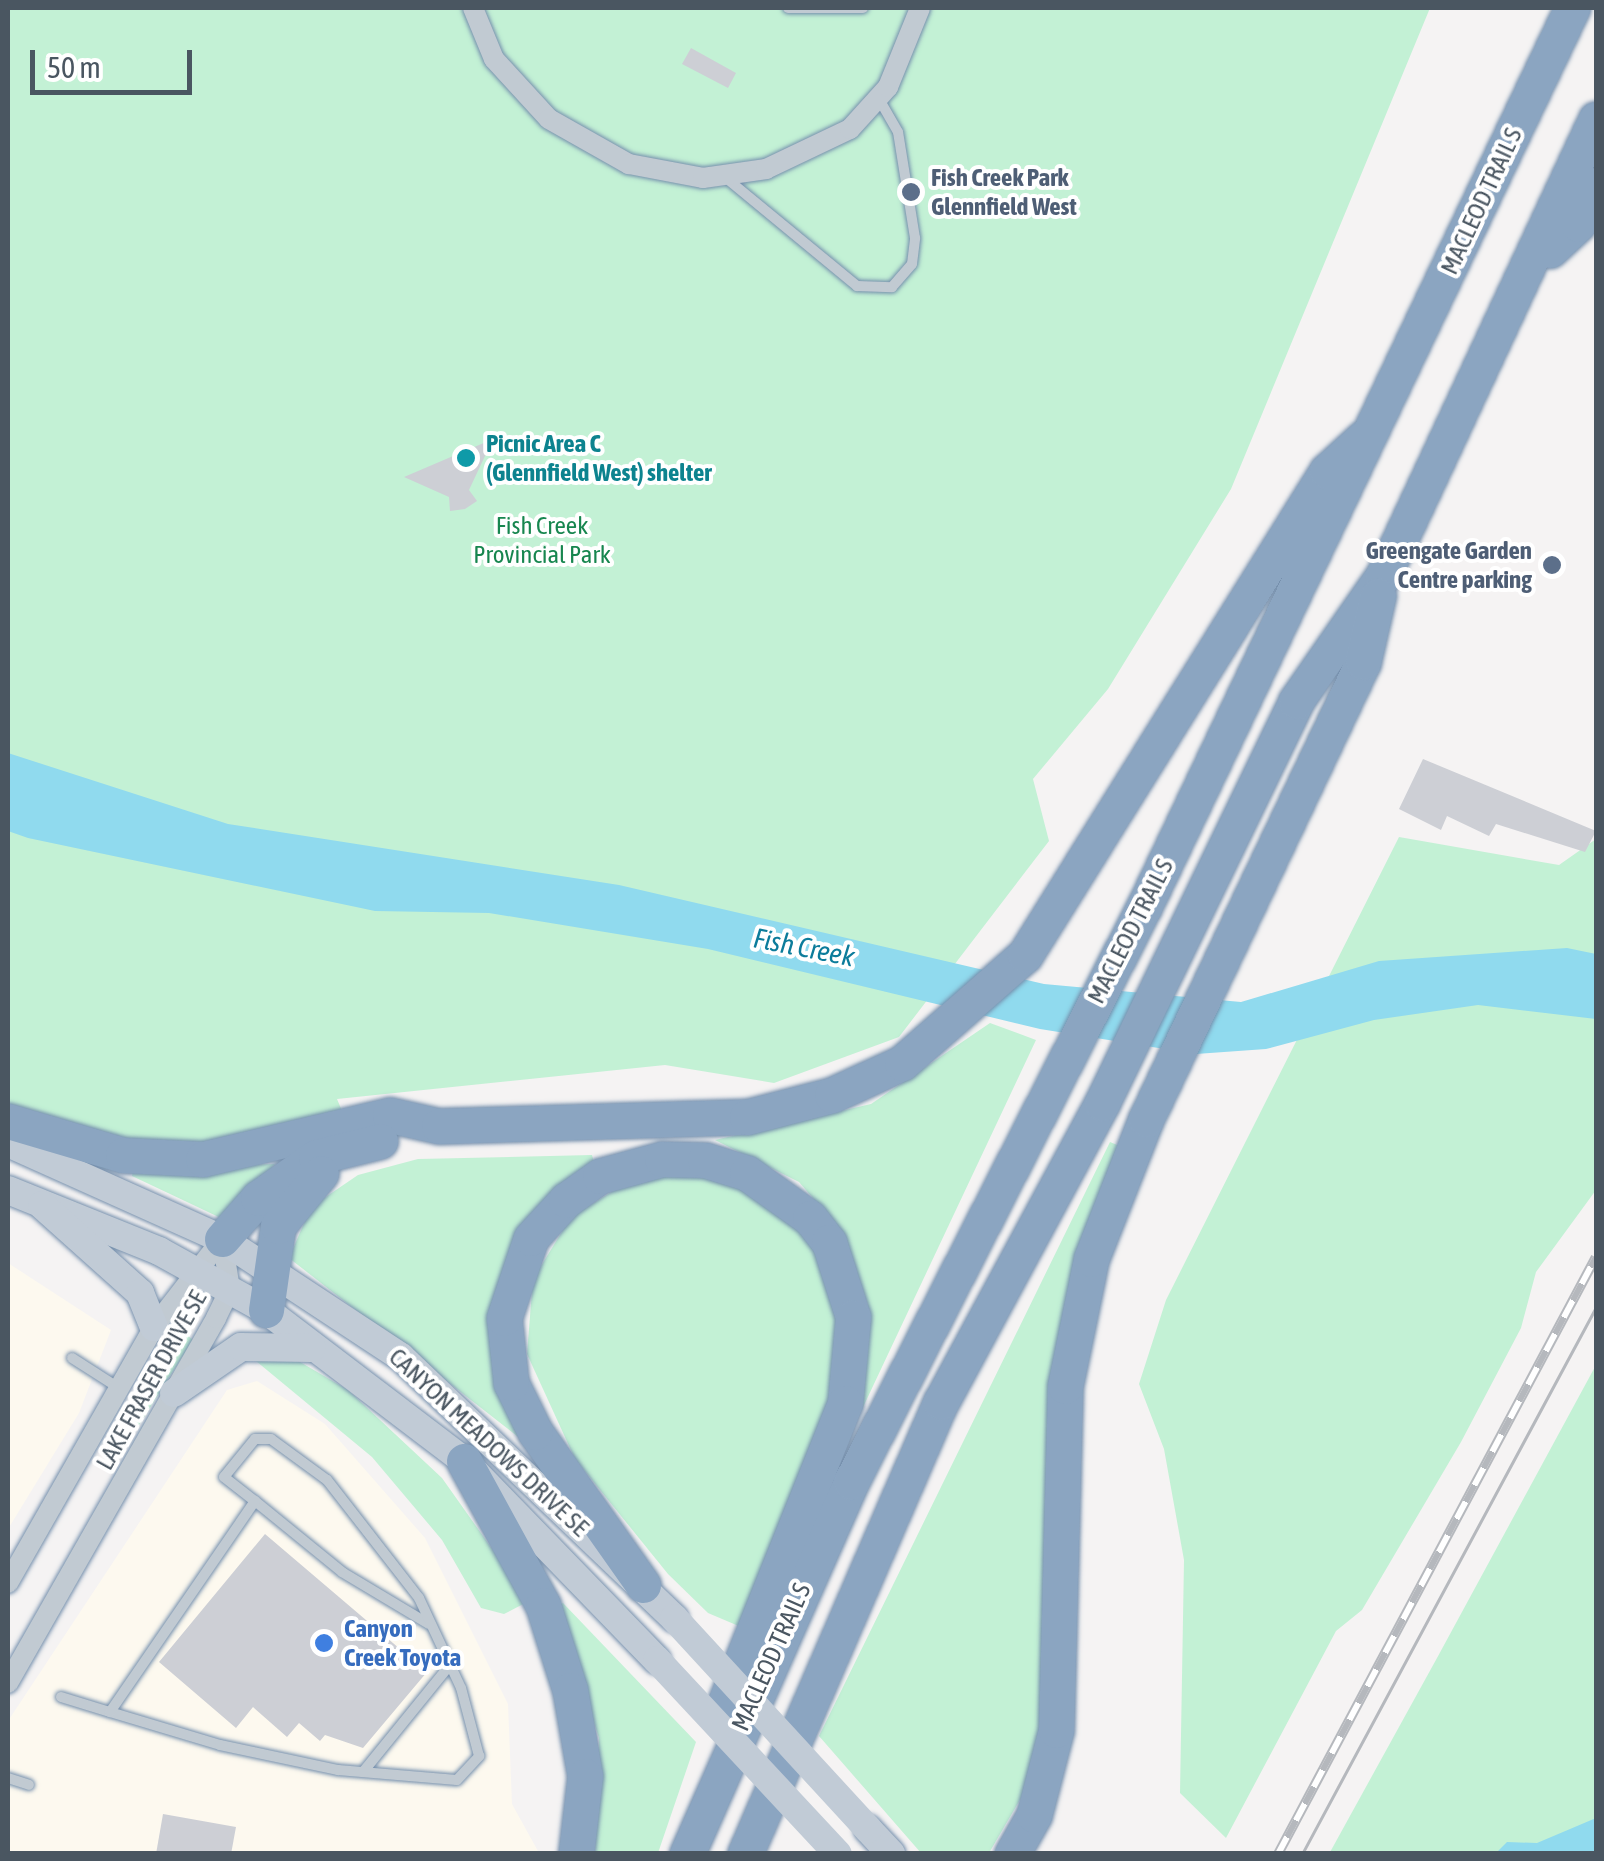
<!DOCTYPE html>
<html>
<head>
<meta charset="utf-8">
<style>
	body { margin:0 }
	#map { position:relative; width:1604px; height:1861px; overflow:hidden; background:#f5f3f3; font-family:"Asap Condensed",sans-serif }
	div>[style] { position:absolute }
	.commercial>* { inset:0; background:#fdf9ef }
	.green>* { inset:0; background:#c3f1d5 }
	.water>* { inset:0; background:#90daee }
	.building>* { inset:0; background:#cdcfd5 }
	.roads { filter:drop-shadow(0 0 2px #7690ad) drop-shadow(0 0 2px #7690ad) }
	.service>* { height:10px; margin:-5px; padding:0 5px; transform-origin:5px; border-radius:5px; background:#c1cad2 }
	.minor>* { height:20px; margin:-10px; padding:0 10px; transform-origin:10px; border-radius:10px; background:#c1cad2 }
	.secondary>* { height:28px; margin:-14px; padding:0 14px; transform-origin:14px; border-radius:14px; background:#c1cbd6 }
	.motorway>* { height:35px; margin:-17.5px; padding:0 17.5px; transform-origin:17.5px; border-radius:17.5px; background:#8ba5c1 }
	.tram>* { height:2.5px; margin:-1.25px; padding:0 1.25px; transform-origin:1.25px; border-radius:1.25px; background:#b5b8bd }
	.rail>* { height:10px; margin-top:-5px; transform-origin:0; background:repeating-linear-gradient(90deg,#fff 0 19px,#b5b8bd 0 38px); box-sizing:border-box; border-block:2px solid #b5b8bd }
	.secondary-bridge>* { height:28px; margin:-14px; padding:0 14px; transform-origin:14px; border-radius:14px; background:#c1cbd6 }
	.dots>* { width:28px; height:28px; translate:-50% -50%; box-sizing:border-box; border:5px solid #fff; border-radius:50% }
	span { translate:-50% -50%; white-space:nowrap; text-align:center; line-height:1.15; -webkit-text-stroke:8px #fff; paint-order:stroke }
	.service-label { font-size:25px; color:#4e5e75; font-weight:700 }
	.left { translate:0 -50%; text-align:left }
	.right { translate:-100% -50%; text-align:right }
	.street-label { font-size:25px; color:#4a5661 }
	.culture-label { font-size:25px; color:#0d838f; font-weight:700 }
	.park-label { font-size:25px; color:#17864f }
	.shop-label { font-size:25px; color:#366cbe; font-weight:700 }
	.water-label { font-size:28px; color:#0c7c9b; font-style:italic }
	.frame { position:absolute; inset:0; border:10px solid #4a5661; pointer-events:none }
	.scale { position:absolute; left:30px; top:50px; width:162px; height:45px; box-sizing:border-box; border:5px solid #4a5661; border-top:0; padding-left:12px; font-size:30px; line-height:35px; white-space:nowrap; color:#4a5661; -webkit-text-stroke:8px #fff; paint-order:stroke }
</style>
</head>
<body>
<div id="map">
	<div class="commercial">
		<i style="clip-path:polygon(8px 1263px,111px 1330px,79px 1413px,8px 1529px)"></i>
		<i style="clip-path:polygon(257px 1381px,325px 1424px,425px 1538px,508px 1704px,512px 1804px,539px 1853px,8px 1853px,8px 1721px,227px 1390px)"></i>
	</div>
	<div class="green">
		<i style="clip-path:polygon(8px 8px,1430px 8px,1231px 489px,1108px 689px,1033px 779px,1049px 841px,899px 1037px,774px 1083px,665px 1065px,337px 1099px,342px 1111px,176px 1150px,8px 1110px)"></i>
		<i style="clip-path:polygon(1399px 837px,1559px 865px,1596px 839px,1596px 1190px,1536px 1272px,1521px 1328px,1461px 1442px,1362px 1610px,1336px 1631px,1226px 1838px,1180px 1793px,1184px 1560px,1164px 1449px,1139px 1384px,1166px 1300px)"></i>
		<i style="clip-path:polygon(990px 1023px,1036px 1040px,857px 1420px,868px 1305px,843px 1233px,799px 1182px,715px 1140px,871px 1104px)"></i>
		<i style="clip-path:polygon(1110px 1142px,1122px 1147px,1092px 1221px,1035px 1774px,989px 1853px,921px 1853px,819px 1736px)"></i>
		<i style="clip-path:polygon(592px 1155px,595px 1166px,517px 1252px,526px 1443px,289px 1258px,311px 1207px,358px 1175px,418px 1159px)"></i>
		<i style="clip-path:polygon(275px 1164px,225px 1220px,132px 1176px,134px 1167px)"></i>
		<i style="clip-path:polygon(710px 1172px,803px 1224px,844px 1325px,832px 1402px,741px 1627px,708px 1613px,668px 1574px,575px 1459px,527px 1354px,533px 1279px,571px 1217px,634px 1178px)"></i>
		<i style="clip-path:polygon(186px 1334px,193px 1340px,132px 1436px,124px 1432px,144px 1391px)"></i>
		<i style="clip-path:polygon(295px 1359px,348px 1390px,442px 1478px,529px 1601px,504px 1614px,481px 1608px,442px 1540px,372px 1457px,256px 1361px)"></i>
		<i style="clip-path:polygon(1596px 1365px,1596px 1853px,1329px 1854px,1437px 1658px)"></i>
		<i style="clip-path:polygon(563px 1603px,696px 1742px,658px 1853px,595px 1853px,599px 1738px,556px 1607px)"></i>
	</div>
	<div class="water">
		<i style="clip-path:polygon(8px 753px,228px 824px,619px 885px,1044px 984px,1241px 1002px,1379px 961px,1567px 948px,1596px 954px,1596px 1019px,1478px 1005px,1374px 1020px,1266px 1049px,1196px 1054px,1040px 1029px,708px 949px,489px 913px,375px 911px,28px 838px,8px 831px)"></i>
		<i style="clip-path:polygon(1596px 1818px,1596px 1853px,1496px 1853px,1507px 1842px,1537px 1843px)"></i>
	</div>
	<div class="building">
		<i style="clip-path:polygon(691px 48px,736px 73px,728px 88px,682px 64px)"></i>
		<i style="clip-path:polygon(493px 439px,469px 490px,477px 501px,465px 509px,450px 511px,449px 497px,404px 477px)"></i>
		<i style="clip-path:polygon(1423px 759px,1596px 831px,1585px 852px,1496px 824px,1489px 836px,1447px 816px,1441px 830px,1399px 809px)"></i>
		<i style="clip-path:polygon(265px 1534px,427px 1672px,363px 1748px,325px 1735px,320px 1741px,299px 1723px,287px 1737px,253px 1707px,236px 1728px,159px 1662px)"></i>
		<i style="clip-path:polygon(163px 1814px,236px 1827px,231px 1854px,156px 1854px)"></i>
	</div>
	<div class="roads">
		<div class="service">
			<i style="left:788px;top:8px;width:75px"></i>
			<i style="left:726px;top:178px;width:170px;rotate:39.5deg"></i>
			<i style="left:857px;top:286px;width:35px;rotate:2deg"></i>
			<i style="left:892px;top:287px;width:30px;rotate:-49deg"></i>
			<i style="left:912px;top:264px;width:26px;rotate:-83deg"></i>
			<i style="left:915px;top:238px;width:107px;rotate:-99.1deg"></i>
			<i style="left:898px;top:132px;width:38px;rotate:-120deg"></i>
			<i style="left:72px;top:1358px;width:56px;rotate:32.6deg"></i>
			<i style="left:255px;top:1501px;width:112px;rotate:39.2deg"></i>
			<i style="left:342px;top:1572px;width:101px;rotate:30.9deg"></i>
			<i style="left:61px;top:1697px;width:51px;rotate:17deg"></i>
			<i style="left:110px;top:1712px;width:115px;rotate:16.7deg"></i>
			<i style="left:220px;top:1745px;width:121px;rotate:12deg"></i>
			<i style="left:338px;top:1770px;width:119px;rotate:4.8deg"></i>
			<i style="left:457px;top:1780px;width:33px;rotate:-47deg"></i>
			<i style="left:479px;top:1756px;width:70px;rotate:-104.8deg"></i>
			<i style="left:461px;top:1688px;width:99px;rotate:-115deg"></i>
			<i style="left:419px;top:1598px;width:150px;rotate:-127.9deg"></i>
			<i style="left:327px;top:1480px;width:69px;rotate:-143.8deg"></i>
			<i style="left:271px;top:1439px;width:16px;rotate:180deg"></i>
			<i style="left:255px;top:1439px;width:49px;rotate:129.2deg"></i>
			<i style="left:224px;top:1477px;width:39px;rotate:38deg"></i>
			<i style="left:255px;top:1501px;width:256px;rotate:124.5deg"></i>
			<i style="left:363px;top:1772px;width:138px;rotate:-50.9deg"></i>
			<i style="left:8px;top:1778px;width:22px;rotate:18deg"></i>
		</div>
		<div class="minor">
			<i style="left:473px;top:8px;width:55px;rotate:67.6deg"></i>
			<i style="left:494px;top:59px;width:81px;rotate:47.5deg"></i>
			<i style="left:549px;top:119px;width:92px;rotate:29.4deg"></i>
			<i style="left:629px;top:164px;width:75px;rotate:10.7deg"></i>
			<i style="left:703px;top:178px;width:64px;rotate:-8.1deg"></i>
			<i style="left:766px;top:169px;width:93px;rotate:-25.5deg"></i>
			<i style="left:850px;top:129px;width:57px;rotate:-47.9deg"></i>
			<i style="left:888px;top:87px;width:85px;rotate:-67.9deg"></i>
			<i style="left:8px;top:1583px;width:295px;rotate:-60.3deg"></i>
			<i style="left:154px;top:1327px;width:111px;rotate:-52.3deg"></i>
			<i style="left:8px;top:1683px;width:420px;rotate:-60.3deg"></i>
			<i style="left:216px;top:1318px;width:32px;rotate:-64deg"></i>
			<i style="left:230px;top:1289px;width:51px;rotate:-99.1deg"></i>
		</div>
		<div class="secondary">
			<i style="left:8px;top:1143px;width:235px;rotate:24.2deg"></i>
			<i style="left:222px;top:1239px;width:214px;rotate:33.4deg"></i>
			<i style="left:401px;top:1357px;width:378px;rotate:43.7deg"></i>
			<i style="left:8px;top:1190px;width:163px;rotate:22deg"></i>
			<i style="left:159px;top:1251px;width:122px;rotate:28.9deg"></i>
			<i style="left:266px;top:1310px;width:249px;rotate:37.3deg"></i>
			<i style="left:464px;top:1461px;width:277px;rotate:45.9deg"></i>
			<i style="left:42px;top:1205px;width:132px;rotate:41.9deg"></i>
			<i style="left:140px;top:1293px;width:37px;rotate:68deg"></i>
			<i style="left:174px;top:1393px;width:81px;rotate:-34.5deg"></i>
			<i style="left:241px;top:1347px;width:71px;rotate:0.8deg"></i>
			<i style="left:868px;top:1829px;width:34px;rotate:47deg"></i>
		</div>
		<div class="motorway">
			<i style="left:1550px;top:250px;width:38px;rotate:-43deg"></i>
			<i style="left:1578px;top:224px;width:43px;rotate:-65.2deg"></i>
			<i style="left:8px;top:1121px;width:120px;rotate:16.5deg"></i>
			<i style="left:123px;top:1155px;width:80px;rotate:2.9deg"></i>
			<i style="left:203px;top:1159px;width:192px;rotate:-13.2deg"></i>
			<i style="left:390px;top:1115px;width:50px;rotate:12.7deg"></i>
			<i style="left:439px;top:1126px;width:308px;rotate:-1.7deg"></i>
			<i style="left:747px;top:1117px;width:88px;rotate:-14.5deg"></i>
			<i style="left:832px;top:1095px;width:77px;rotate:-24.6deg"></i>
			<i style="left:902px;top:1063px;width:164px;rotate:-41.3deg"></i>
			<i style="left:1025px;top:955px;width:570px;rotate:-58.04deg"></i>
			<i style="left:1327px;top:471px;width:49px;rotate:-42.5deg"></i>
			<i style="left:222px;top:1239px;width:55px;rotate:-48.7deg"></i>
			<i style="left:258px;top:1198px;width:71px;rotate:-35.3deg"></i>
			<i style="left:316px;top:1157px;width:66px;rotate:-14deg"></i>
			<i style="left:266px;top:1310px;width:85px;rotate:-81.9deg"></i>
			<i style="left:278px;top:1226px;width:68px;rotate:-50.9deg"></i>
			<i style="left:464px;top:1461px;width:164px;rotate:61.3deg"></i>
			<i style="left:543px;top:1605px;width:89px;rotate:72.4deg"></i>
			<i style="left:570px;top:1690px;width:87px;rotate:80.1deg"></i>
			<i style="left:585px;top:1776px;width:79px;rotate:96.6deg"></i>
			<i style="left:643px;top:1585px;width:187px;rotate:-125.2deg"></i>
			<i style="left:535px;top:1432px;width:55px;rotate:-116.1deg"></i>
			<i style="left:511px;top:1383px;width:65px;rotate:-96.1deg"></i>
			<i style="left:504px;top:1318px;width:84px;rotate:-71.4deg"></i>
			<i style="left:531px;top:1238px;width:52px;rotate:-47.4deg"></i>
			<i style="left:566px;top:1200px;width:42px;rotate:-35.2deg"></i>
			<i style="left:600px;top:1176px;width:64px;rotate:-15.3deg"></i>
			<i style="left:662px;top:1159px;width:43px;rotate:1.3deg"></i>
			<i style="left:705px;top:1160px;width:44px;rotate:17.2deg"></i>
			<i style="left:747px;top:1173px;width:77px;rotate:35.5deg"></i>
			<i style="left:810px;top:1218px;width:31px;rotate:52deg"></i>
			<i style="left:829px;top:1242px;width:79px;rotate:72.3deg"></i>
			<i style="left:853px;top:1317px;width:86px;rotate:95.3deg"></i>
			<i style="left:845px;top:1403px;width:332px;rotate:111.8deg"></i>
			<i style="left:687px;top:1854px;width:407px;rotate:-66.2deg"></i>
			<i style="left:851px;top:1482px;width:645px;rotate:-63deg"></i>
			<i style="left:1144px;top:907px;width:996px;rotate:-64.54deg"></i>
			<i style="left:745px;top:1854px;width:493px;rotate:-66.6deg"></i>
			<i style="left:941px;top:1402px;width:340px;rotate:-61.7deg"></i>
			<i style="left:1102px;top:1103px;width:446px;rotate:-64.2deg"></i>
			<i style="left:1296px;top:701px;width:152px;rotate:-55.2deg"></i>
			<i style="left:1383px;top:576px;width:504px;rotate:-65.01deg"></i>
			<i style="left:1012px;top:1854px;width:45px;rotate:-60.6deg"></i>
			<i style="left:1034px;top:1815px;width:88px;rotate:-75.5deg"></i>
			<i style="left:1056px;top:1730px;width:344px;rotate:-88.5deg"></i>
			<i style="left:1065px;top:1386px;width:130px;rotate:-78.4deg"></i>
			<i style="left:1091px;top:1259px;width:150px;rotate:-68.6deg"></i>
			<i style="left:1146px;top:1119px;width:506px;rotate:-64.6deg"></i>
			<i style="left:1363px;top:662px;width:68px;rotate:-77.2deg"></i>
		</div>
	</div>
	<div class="tram">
		<i style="left:1302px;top:1854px;width:621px;rotate:-61.74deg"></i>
	</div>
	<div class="rail">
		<i style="left:1278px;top:1854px;width:676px;rotate:-61.96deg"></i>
	</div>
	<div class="secondary-bridge">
		<i style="left:674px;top:1618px;width:287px;rotate:47.4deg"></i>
		<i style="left:657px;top:1660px;width:265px;rotate:47deg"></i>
	</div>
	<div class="dots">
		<i style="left:911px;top:192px;background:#5c6f8a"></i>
		<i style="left:466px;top:458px;background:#0f9aa8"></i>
		<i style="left:1552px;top:565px;background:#5c6f8a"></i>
		<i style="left:324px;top:1643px;background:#3f7fe0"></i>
	</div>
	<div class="service-label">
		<span class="left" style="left:931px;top:192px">Fish Creek Park<br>Glennfield West</span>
		<span class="right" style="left:1532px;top:565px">Greengate Garden<br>Centre parking</span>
	</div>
	<div class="street-label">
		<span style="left:1481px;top:201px;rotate:-65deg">MACLEOD TRAIL S</span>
		<span style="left:1130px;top:931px;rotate:-63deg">MACLEOD TRAIL S</span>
		<span style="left:151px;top:1380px;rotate:-61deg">LAKE FRASER DRIVE SE</span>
		<span style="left:489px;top:1442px;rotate:43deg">CANYON MEADOWS DRIVE SE</span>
		<span style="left:771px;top:1657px;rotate:-66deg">MACLEOD TRAIL S</span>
	</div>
	<div class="culture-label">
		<span class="left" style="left:486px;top:458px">Picnic Area C<br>(Glennfield West) shelter</span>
	</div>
	<div class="park-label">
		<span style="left:542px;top:540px">Fish Creek<br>Provincial Park</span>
	</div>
	<div class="shop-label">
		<span class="left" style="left:344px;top:1643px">Canyon<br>Creek Toyota</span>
	</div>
	<div class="water-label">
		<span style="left:804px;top:947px;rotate:11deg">Fish Creek</span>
	</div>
	<div class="frame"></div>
	<div class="scale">50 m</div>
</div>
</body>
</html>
